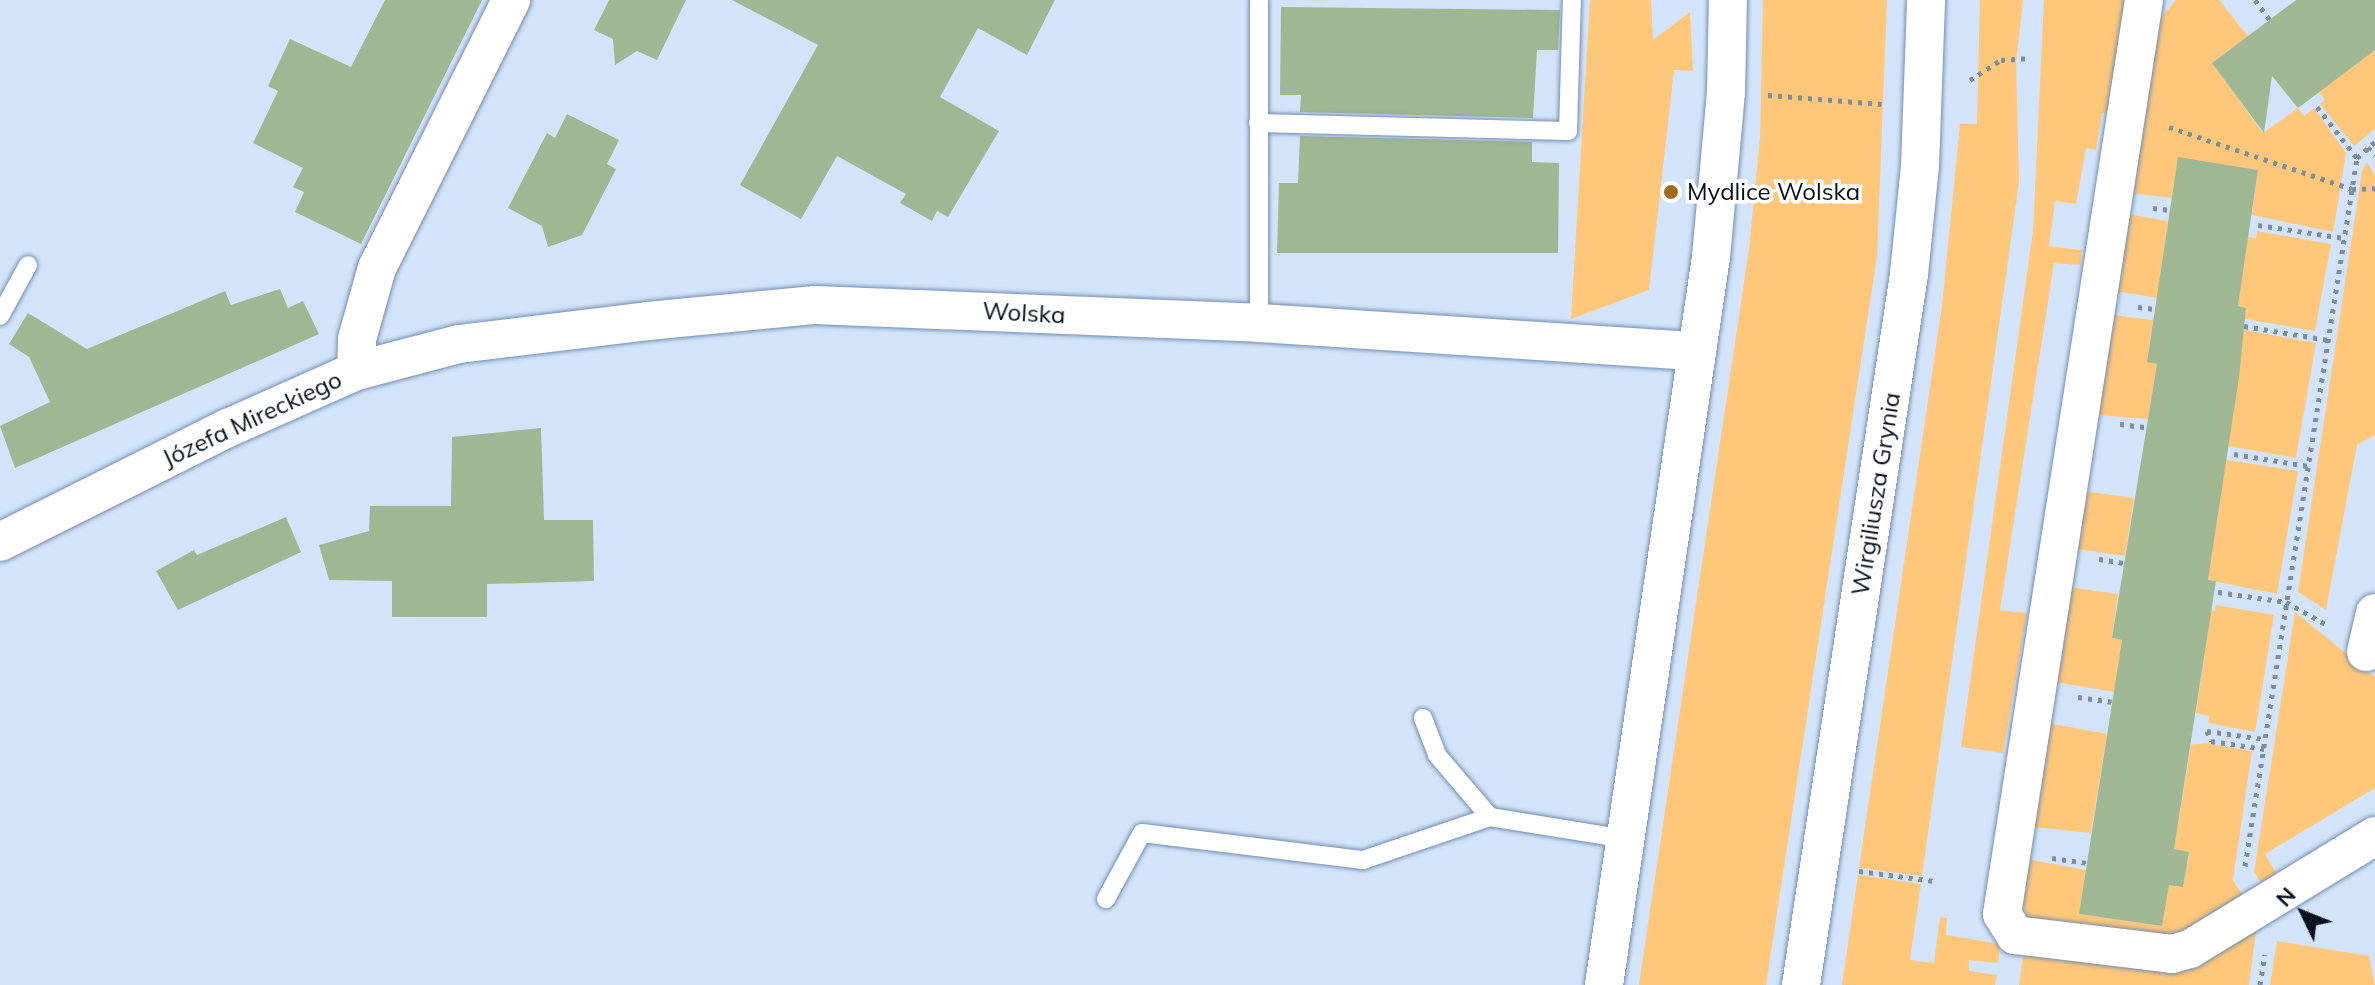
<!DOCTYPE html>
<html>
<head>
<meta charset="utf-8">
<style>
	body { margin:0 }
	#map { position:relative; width:2375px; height:985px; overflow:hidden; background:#d3e4fa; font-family:Mulish,sans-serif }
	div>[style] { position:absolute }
	.green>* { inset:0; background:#fec77a }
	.building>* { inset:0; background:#9fb792 }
	.path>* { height:5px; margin-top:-2.5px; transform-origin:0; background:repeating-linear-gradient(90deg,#7f8d9e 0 4px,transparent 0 10px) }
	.roads { filter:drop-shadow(0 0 2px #738eaf) drop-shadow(0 0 2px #738eaf) }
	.service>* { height:18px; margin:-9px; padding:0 9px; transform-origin:9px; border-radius:9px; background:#fff }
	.minor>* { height:38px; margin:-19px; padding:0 19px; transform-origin:19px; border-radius:19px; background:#fff }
	.dots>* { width:22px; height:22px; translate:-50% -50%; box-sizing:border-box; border:4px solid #fff; border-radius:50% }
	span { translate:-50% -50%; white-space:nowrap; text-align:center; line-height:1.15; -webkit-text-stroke:7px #fff; paint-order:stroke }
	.poi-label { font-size:24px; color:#08111d }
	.left { translate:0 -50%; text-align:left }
	.street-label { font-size:24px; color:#08111d }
	.north { position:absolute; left:2263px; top:873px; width:80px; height:80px; -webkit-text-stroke:6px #fff; paint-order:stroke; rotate:313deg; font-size:22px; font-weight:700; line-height:32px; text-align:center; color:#08111d }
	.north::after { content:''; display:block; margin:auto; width:28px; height:36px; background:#08111d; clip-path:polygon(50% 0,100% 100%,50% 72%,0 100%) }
</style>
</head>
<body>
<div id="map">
	<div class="green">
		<i style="clip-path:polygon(1590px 0,1651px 0,1653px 40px,1690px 12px,1693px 71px,1674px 70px,1649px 290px,1571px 319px)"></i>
		<i style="clip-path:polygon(1763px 0,1887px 0,1877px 256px,1766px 985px,1639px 985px,1749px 249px,1760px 138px)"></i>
		<i style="clip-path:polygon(1980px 0,2023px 0,2016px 63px,2019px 182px,1922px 876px,1859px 868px,1942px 306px,1960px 124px,1977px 124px)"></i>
		<i style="clip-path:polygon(2044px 0,2130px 0,2111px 114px,2102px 113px,2096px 150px,2086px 148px,2076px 204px,2055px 201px,2049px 246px,2082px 250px,2080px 265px,2054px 263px,2000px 610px,2027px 613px,2003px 753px,1961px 747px,2033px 231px)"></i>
		<i style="clip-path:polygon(2176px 0,2219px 0,2248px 36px,2212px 63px,2263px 133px,2298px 108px,2304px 116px,2314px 108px,2346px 153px,2333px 232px,2252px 215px,2258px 170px,2178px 158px,2172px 198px,2130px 193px,2159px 20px)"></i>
		<i style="clip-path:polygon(2375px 50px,2375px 129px,2354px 146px,2320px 104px,2325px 100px,2319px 92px)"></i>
		<i style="clip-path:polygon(2367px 162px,2375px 175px,2375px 435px,2357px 445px,2326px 610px,2298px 592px,2362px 171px)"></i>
		<i style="clip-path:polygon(2128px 214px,2168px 221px,2157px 298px,2115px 291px)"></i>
		<i style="clip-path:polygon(2257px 231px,2331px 244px,2315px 331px,2245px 319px,2246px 308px,2238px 306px,2248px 237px,2256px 238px)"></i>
		<i style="clip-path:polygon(2112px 315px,2153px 320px,2147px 362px,2157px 364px,2148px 419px,2096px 415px)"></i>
		<i style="clip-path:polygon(2234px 328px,2316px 343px,2296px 458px,2228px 446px)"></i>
		<i style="clip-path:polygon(2226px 460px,2298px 471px,2277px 594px,2208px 580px)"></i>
		<i style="clip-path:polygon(2084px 491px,2134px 498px,2125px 556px,2077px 549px)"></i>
		<i style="clip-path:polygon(2069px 587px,2118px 594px,2112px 637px,2122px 640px,2114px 692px,2055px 682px)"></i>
		<i style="clip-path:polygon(2216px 605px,2274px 615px,2255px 732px,2208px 723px,2209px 716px,2196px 713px,2205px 653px,2204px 610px,2215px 611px)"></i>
		<i style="clip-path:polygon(2295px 612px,2375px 677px,2375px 788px,2265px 854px,2281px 882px,2267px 891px,2254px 872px)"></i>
		<i style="clip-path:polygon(2048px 723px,2107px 734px,2091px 833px,2034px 827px)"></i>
		<i style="clip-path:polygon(2205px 743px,2252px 751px,2233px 880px,2247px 902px,2168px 943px,2027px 918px,2021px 896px,2026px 859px,2086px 870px,2079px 914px,2162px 926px,2169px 885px,2183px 886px,2189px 853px,2174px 849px,2191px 745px)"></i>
		<i style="clip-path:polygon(1858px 875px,1921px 884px,1910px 960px,1934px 963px,1940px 917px,1947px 918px,1946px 935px,2000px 944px,1998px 963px,1969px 960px,1969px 971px,1997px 975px,1995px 985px,1842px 985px)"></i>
		<i style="clip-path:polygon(2257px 923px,2249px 985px,2019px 985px,2024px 948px,2177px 970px)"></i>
		<i style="clip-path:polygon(2277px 941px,2369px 956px,2375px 985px,2270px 985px)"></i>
	</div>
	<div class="building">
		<i style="clip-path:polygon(385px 0,482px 0,361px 244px,295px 212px,304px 192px,293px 187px,303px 168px,253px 143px,278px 91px,268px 86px,290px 39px,351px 67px)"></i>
		<i style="clip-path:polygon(609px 0,686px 0,657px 60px,637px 51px,615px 65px,613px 39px,594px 30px)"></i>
		<i style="clip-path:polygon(732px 0,1055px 0,1027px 55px,978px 28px,940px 97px,999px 131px,948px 217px,937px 211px,932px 221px,900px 203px,906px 194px,837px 156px,801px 219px,740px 185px,818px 45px)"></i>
		<i style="clip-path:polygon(2296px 0,2375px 0,2375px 50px,2298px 108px,2272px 76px,2264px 133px,2212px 63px)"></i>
		<i style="clip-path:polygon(1281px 7px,1560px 10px,1558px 50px,1537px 50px,1533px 118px,1300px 112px,1301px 95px,1280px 95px)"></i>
		<i style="clip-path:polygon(567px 114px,619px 140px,607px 164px,616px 169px,582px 235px,548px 247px,542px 226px,508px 208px,547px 133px,555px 138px)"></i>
		<i style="clip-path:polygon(1300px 136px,1532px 142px,1532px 162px,1559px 163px,1558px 253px,1277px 253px,1279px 183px,1298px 183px)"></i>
		<i style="clip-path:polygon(2178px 157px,2258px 170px,2238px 306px,2246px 308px,2239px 377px,2208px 580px,2216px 581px,2174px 849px,2189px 852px,2183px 887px,2169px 885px,2162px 926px,2079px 914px,2122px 640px,2112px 638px,2157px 364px,2147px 362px)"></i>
		<i style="clip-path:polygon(280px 289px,288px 308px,303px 301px,319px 334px,15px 468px,0 426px,50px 402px,29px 357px,9px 344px,28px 313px,87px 349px,225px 291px,231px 305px)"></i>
		<i style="clip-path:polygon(541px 428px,544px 520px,593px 520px,594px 581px,487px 584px,487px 617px,392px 617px,392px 581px,329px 580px,319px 545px,369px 531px,370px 506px,451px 506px,452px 437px)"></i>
		<i style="clip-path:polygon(286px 517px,301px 552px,178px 610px,156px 571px,194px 550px,197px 555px)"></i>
	</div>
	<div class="path">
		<i style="left:2255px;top:0;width:25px;rotate:53deg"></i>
		<i style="left:1970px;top:80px;width:37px;rotate:-33deg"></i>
		<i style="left:2001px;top:60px;width:26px;rotate:-4deg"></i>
		<i style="left:1768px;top:95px;width:114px;rotate:4.5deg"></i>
		<i style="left:2317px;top:107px;width:65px;rotate:51.9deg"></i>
		<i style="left:2169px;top:127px;width:193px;rotate:18.7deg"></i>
		<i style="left:2352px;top:189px;width:23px;rotate:-2deg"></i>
		<i style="left:2368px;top:147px;width:11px;rotate:52deg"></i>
		<i style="left:2153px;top:208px;width:17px;rotate:7deg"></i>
		<i style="left:2258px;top:225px;width:87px;rotate:8.6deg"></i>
		<i style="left:2138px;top:307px;width:17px;rotate:7deg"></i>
		<i style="left:2244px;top:326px;width:85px;rotate:9.5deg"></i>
		<i style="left:2120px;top:424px;width:26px;rotate:7deg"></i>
		<i style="left:2234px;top:454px;width:75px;rotate:9.2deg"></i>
		<i style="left:2099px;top:559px;width:25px;rotate:9deg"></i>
		<i style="left:2218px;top:592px;width:69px;rotate:8.4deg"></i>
		<i style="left:2286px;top:602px;width:49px;rotate:29.2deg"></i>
		<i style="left:2078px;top:697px;width:34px;rotate:8deg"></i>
		<i style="left:2207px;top:731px;width:11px;rotate:68deg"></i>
		<i style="left:2211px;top:741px;width:54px;rotate:8.6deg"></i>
		<i style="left:2207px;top:731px;width:59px;rotate:7.9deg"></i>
		<i style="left:2052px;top:858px;width:35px;rotate:8deg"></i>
		<i style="left:2245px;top:866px;width:717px;rotate:-81.01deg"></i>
		<i style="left:2357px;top:158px;width:24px;rotate:-42deg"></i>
		<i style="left:1859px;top:871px;width:76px;rotate:7.6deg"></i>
		<i style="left:2260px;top:985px;width:31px;rotate:-81deg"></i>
	</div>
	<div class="roads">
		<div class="service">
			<i style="left:1259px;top:0;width:323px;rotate:90deg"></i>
			<i style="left:1258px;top:123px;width:310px;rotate:1.5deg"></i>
			<i style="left:1568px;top:131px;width:131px;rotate:-88.3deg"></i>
			<i style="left:0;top:316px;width:58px;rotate:-61.2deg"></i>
			<i style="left:1423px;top:718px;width:40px;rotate:69deg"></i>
			<i style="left:1437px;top:755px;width:82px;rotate:49.5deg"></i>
			<i style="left:1106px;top:899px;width:75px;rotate:-61.4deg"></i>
			<i style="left:1142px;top:833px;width:223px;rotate:7deg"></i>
			<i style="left:1363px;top:860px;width:134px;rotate:-18.7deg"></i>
			<i style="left:1490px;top:817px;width:138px;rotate:9.2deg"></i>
		</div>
		<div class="minor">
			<i style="left:2144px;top:0;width:925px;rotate:98.83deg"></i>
			<i style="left:2002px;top:914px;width:25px;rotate:58deg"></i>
			<i style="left:2015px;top:935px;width:158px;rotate:6.9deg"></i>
			<i style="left:2172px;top:954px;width:19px;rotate:-16deg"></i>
			<i style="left:2190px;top:949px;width:217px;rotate:-31.4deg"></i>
			<i style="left:356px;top:371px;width:32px;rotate:-88deg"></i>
			<i style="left:357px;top:339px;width:74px;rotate:-74.3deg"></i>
			<i style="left:377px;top:268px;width:300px;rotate:-63.4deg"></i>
			<i style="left:0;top:542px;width:255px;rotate:-26.6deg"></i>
			<i style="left:228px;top:428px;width:140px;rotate:-24deg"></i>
			<i style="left:356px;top:371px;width:106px;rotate:-14.7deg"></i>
			<i style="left:459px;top:344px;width:190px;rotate:-6.9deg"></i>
			<i style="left:648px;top:321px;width:168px;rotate:-5.5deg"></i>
			<i style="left:815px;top:305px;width:444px;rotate:2.3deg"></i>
			<i style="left:1259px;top:323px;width:439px;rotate:3.7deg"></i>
			<i style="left:2366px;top:652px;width:40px;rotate:-77deg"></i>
			<i style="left:1604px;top:985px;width:736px;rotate:-81.64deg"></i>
			<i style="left:1711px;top:257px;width:166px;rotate:-84.8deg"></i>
			<i style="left:1726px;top:92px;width:92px;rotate:-88.8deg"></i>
			<i style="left:1801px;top:985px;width:719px;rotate:-81.36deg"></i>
			<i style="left:1909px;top:274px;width:109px;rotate:-84.2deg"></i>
			<i style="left:1920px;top:166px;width:166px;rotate:-87.9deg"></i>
		</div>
	</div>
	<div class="dots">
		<i style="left:1671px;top:192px;background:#9c6d1f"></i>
	</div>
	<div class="poi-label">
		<span class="left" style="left:1687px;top:192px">Mydlice Wolska</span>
	</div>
	<div class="street-label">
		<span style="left:1024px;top:313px;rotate:3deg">Wolska</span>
		<span style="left:252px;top:419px;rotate:-25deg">Józefa Mireckiego</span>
		<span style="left:1876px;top:494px;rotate:-81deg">Wirgiliusza Grynia</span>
	</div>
	<div class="north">N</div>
</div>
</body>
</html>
